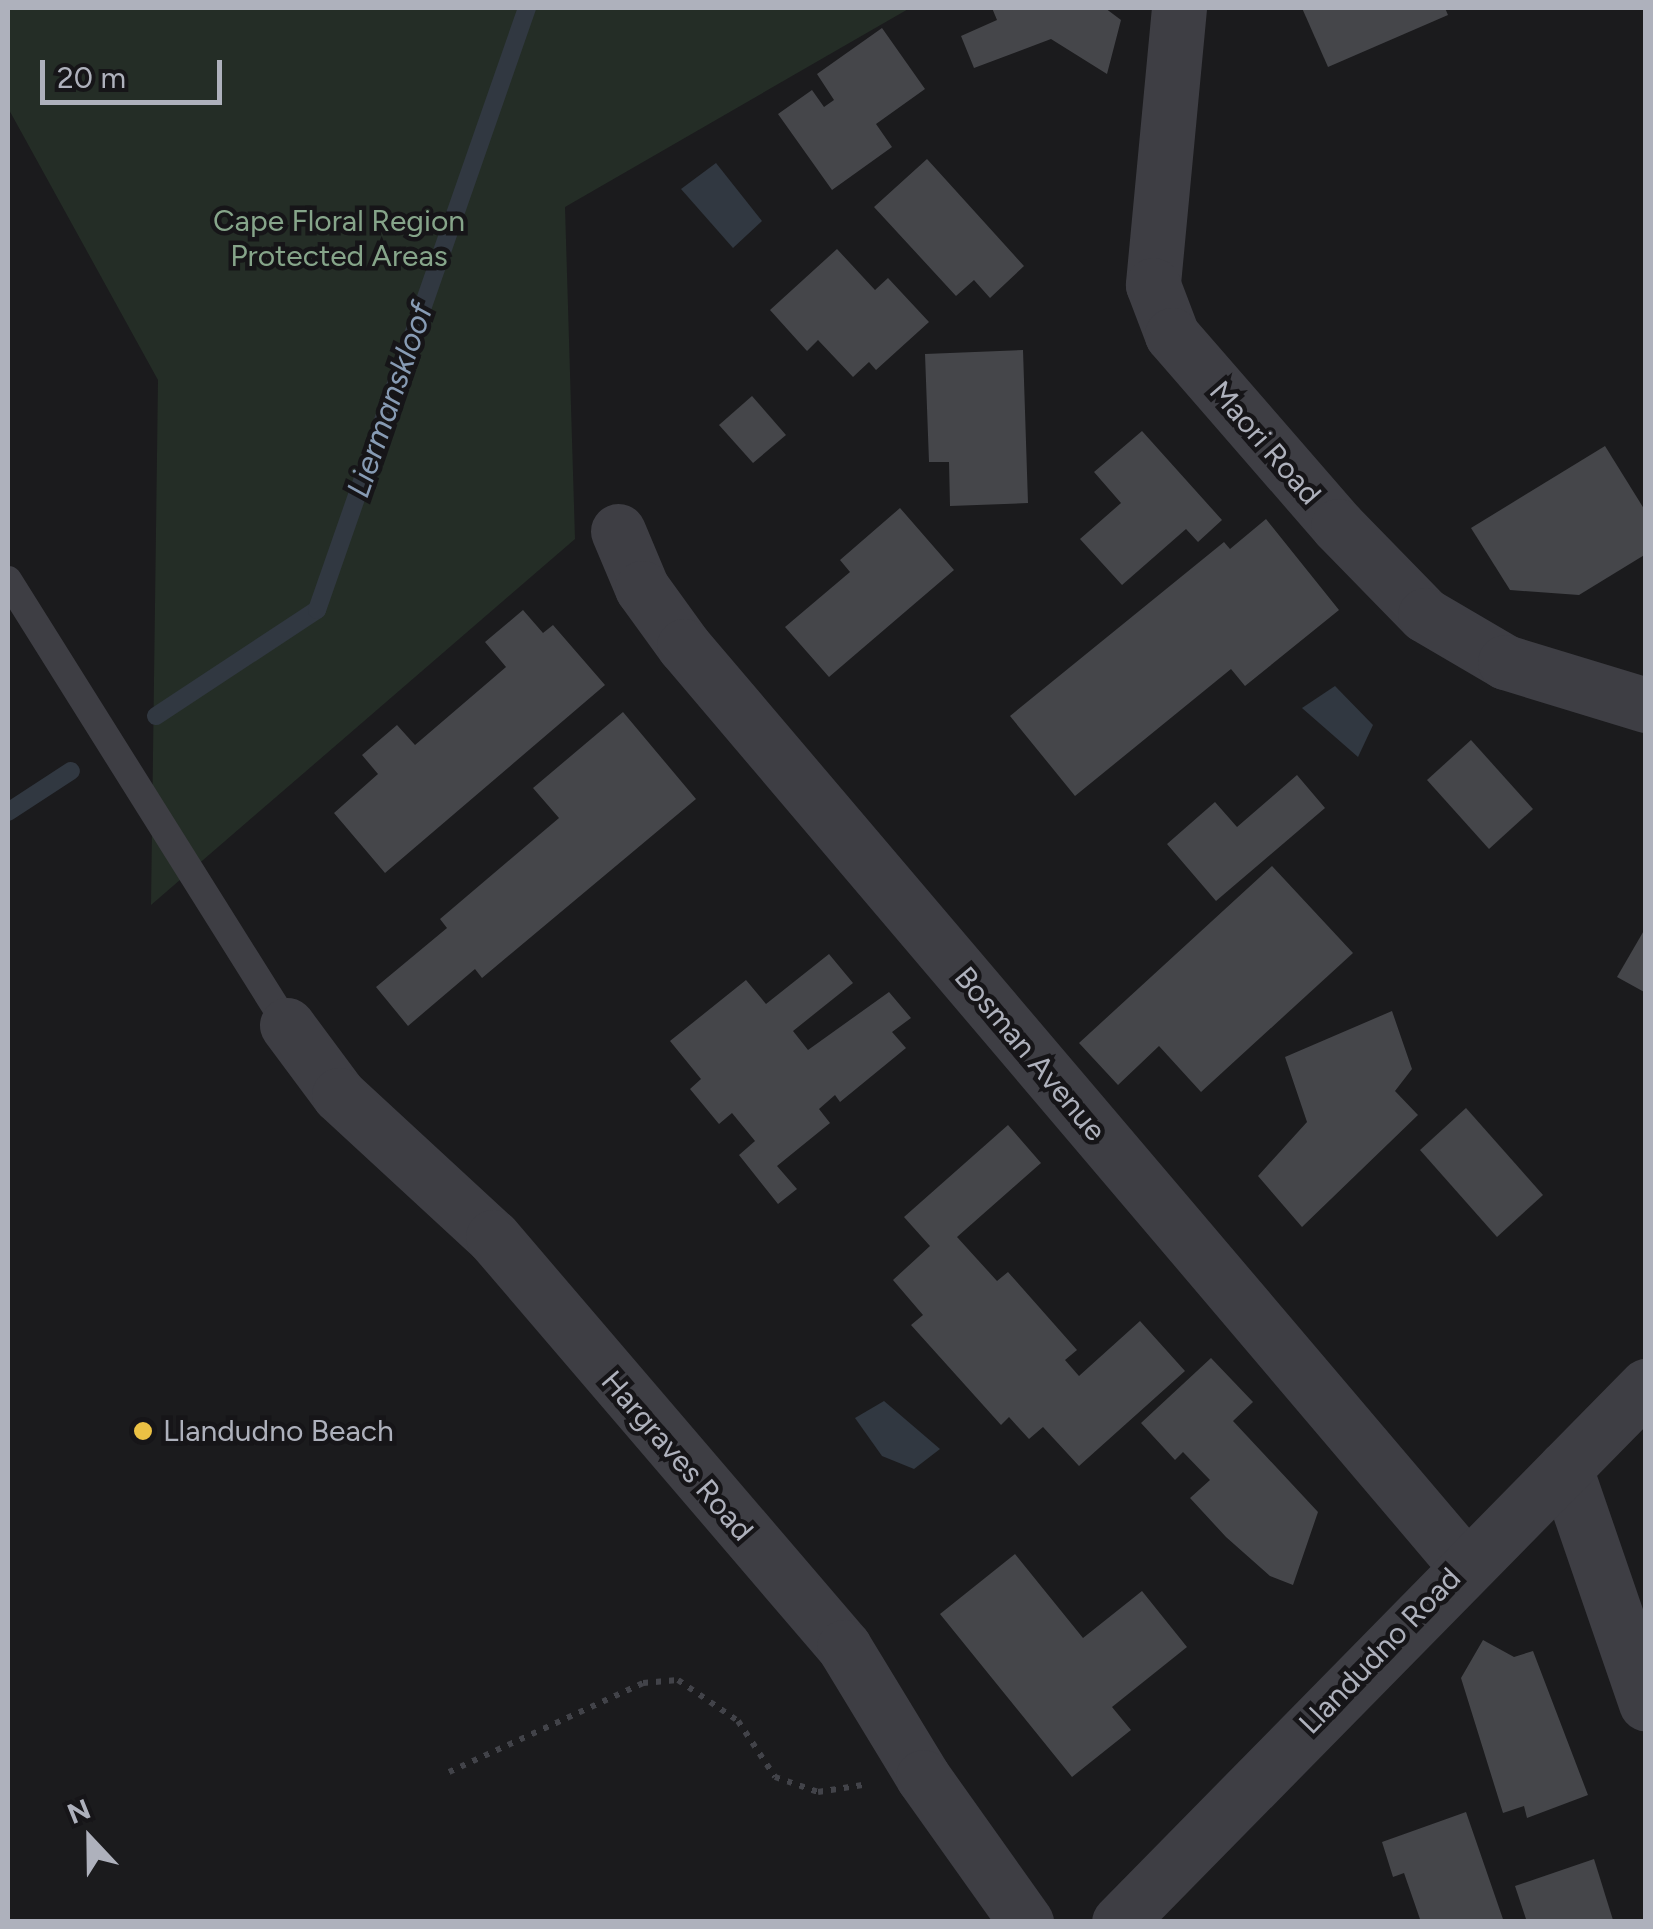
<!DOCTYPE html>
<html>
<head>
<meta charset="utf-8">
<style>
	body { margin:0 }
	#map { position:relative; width:1653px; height:1929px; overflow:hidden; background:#1b1b1d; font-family:Figtree,sans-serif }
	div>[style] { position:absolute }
	.green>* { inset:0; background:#242d26 }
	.water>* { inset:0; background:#313841 }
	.stream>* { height:18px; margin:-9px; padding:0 9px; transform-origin:9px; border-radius:9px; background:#313841 }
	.building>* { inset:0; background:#45464a }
	.path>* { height:6px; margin-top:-3px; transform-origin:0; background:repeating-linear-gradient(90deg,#424349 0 5px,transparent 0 13px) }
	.lane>* { height:28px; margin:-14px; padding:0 14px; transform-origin:14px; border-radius:14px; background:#3e3e44 }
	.street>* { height:55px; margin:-27.5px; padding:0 27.5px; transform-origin:27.5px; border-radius:27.5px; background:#3e3e44 }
	.dots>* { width:28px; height:28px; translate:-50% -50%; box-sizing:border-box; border:5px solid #161518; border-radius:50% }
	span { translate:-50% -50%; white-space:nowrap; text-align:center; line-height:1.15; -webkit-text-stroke:9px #161518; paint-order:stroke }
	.park-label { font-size:30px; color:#86a58a }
	.street-label { font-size:30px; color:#aeb1bc }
	.poi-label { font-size:30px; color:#aeb1bc }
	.left { translate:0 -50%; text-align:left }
	.water-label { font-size:32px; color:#879bb4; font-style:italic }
	.frame { position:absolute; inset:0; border:10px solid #aeb1bc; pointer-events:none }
	.north { position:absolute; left:40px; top:1789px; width:100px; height:100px; -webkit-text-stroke:8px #161518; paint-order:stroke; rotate:338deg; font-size:28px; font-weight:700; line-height:40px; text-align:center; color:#aeb1bc }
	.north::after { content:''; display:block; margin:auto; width:35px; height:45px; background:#aeb1bc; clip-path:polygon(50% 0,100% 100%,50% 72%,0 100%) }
	.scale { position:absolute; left:40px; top:60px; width:182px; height:45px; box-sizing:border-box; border:5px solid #aeb1bc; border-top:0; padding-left:12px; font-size:30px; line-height:35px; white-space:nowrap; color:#aeb1bc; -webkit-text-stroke:8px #161518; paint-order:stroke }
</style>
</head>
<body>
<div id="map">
	<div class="green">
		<i style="clip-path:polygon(8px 8px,910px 8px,565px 207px,575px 539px,151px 905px,158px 380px,8px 108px)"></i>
	</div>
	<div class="water">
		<i style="clip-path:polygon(716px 163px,762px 221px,733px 248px,681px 189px)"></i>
		<i style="clip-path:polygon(1335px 686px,1373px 725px,1358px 757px,1302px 708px)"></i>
		<i style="clip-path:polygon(884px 1401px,940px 1449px,914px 1469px,882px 1456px,855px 1418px)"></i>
	</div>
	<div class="stream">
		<i style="left:156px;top:716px;width:193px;rotate:-33.4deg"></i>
		<i style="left:317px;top:610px;width:638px;rotate:-70.77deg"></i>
		<i style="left:8px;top:812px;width:75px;rotate:-33.1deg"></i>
	</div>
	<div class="building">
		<i style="clip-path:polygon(992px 8px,1105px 8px,1121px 20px,1107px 74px,1051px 39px,974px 68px,961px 36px,997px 20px)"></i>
		<i style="clip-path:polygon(1302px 8px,1445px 8px,1448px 15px,1328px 67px)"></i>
		<i style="clip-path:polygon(882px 28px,925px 89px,876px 124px,892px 147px,832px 190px,778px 114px,812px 90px,824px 107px,834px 100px,817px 74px)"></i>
		<i style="clip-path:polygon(927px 159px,1024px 266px,990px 298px,974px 280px,956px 296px,874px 207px)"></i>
		<i style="clip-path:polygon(837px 249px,875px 290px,888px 278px,929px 322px,876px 370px,869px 362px,853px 377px,818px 340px,807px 351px,770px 310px)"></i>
		<i style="clip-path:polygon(1023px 350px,1028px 503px,950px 506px,949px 462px,929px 462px,925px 354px)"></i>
		<i style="clip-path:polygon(752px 396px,786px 435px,753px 463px,719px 425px)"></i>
		<i style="clip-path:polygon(1142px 431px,1222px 520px,1198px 542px,1186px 529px,1122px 585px,1080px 539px,1121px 503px,1094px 472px)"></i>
		<i style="clip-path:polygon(1605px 446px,1646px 512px,1646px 554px,1579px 595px,1510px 590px,1471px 528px)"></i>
		<i style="clip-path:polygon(900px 508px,954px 570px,829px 677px,785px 627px,850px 572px,840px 560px)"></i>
		<i style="clip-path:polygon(1266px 519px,1339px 610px,1245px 686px,1231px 669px,1075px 796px,1010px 716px,1224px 542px,1230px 549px)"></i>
		<i style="clip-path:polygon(523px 610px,543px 633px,553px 625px,605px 685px,385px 873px,334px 813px,378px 774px,362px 755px,397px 725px,415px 745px,506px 667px,485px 642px)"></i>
		<i style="clip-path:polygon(623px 712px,696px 799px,482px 978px,475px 969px,408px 1026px,376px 987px,447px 928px,440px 919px,559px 818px,533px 788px)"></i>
		<i style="clip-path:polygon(1471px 740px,1533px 809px,1489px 849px,1427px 780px)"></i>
		<i style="clip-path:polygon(1297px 775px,1325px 808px,1216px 901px,1167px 844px,1215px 802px,1237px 827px)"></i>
		<i style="clip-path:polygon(1272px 866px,1353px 953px,1201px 1092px,1159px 1046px,1118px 1085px,1079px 1043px)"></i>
		<i style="clip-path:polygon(1646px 927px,1646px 993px,1617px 977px)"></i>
		<i style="clip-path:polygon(829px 954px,853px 983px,793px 1031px,808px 1050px,889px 992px,911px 1018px,892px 1032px,906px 1048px,840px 1102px,835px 1095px,819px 1109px,830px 1123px,777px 1166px,797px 1189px,778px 1204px,739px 1155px,755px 1141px,732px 1113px,719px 1124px,690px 1089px,701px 1079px,670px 1041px,746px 980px,766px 1004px)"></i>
		<i style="clip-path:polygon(1392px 1011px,1412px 1069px,1395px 1091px,1418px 1115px,1302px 1227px,1258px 1176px,1307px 1122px,1285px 1057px)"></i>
		<i style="clip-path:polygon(1466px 1108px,1543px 1195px,1497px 1237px,1420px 1150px)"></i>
		<i style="clip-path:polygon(1008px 1125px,1041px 1163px,957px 1237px,997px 1281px,1008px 1272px,1077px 1350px,1065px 1360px,1079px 1376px,1140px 1321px,1185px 1371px,1079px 1466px,1043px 1427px,1029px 1439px,1009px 1417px,1001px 1425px,911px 1325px,923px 1315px,893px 1280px,930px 1246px,904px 1217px)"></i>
		<i style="clip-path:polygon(1211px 1358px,1253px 1402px,1233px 1421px,1318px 1512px,1293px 1585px,1270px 1576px,1226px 1537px,1190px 1498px,1210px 1480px,1183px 1452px,1175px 1460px,1141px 1423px)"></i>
		<i style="clip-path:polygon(1015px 1554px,1083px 1638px,1142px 1591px,1187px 1647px,1112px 1707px,1131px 1730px,1072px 1777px,940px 1614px)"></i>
		<i style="clip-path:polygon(1483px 1640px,1514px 1657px,1533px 1651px,1588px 1795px,1527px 1818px,1524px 1806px,1503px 1813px,1461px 1678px)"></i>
		<i style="clip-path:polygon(1466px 1812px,1504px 1922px,1421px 1922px,1404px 1873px,1393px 1877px,1382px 1842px)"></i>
		<i style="clip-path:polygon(1594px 1859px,1613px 1920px,1527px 1922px,1515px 1886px)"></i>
	</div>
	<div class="path">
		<i style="left:449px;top:1772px;width:213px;rotate:-24.6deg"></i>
		<i style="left:643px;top:1683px;width:35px;rotate:-5deg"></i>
		<i style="left:678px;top:1680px;width:73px;rotate:34.3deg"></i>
		<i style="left:738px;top:1721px;width:67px;rotate:56.5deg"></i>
		<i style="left:775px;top:1777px;width:46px;rotate:19.2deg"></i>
		<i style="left:818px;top:1792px;width:45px;rotate:-9deg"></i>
	</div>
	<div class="lane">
		<i style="left:8px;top:580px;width:525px;rotate:57.91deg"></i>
	</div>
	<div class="street">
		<i style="left:1179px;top:8px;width:278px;rotate:95.4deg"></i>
		<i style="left:1153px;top:285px;width:53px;rotate:69.2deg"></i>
		<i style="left:1172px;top:335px;width:253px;rotate:49deg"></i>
		<i style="left:1338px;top:526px;width:124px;rotate:45.7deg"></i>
		<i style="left:1425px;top:615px;width:93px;rotate:30.4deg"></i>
		<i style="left:1505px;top:662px;width:147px;rotate:17deg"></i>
		<i style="left:618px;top:531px;width:62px;rotate:67.2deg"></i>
		<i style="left:642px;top:588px;width:72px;rotate:54.1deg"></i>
		<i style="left:684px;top:646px;width:1205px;rotate:49.65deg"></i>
		<i style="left:287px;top:1025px;width:87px;rotate:53.4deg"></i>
		<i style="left:339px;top:1095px;width:209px;rotate:42.7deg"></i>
		<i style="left:493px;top:1237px;width:540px;rotate:49.43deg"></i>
		<i style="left:844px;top:1647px;width:152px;rotate:58.7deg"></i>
		<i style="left:923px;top:1777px;width:178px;rotate:54.6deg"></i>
		<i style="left:1565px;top:1468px;width:249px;rotate:71deg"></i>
		<i style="left:1119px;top:1922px;width:752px;rotate:-45.49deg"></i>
	</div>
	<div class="dots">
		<i style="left:143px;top:1431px;background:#ebc144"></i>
	</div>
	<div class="park-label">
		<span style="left:339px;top:238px">Cape Floral Region<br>Protected Areas</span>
	</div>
	<div class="street-label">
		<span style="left:1265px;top:443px;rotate:49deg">Maori Road</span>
		<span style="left:1030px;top:1054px;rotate:50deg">Bosman Avenue</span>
		<span style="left:677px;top:1456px;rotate:49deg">Hargraves Road</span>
		<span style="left:1380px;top:1651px;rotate:-46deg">Llandudno Road</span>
	</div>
	<div class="poi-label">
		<span class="left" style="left:163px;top:1431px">Llandudno Beach</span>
	</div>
	<div class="water-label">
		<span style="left:390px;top:400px;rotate:-71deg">Liermanskloof</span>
	</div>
	<div class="frame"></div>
	<div class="north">N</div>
	<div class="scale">20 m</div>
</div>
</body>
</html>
